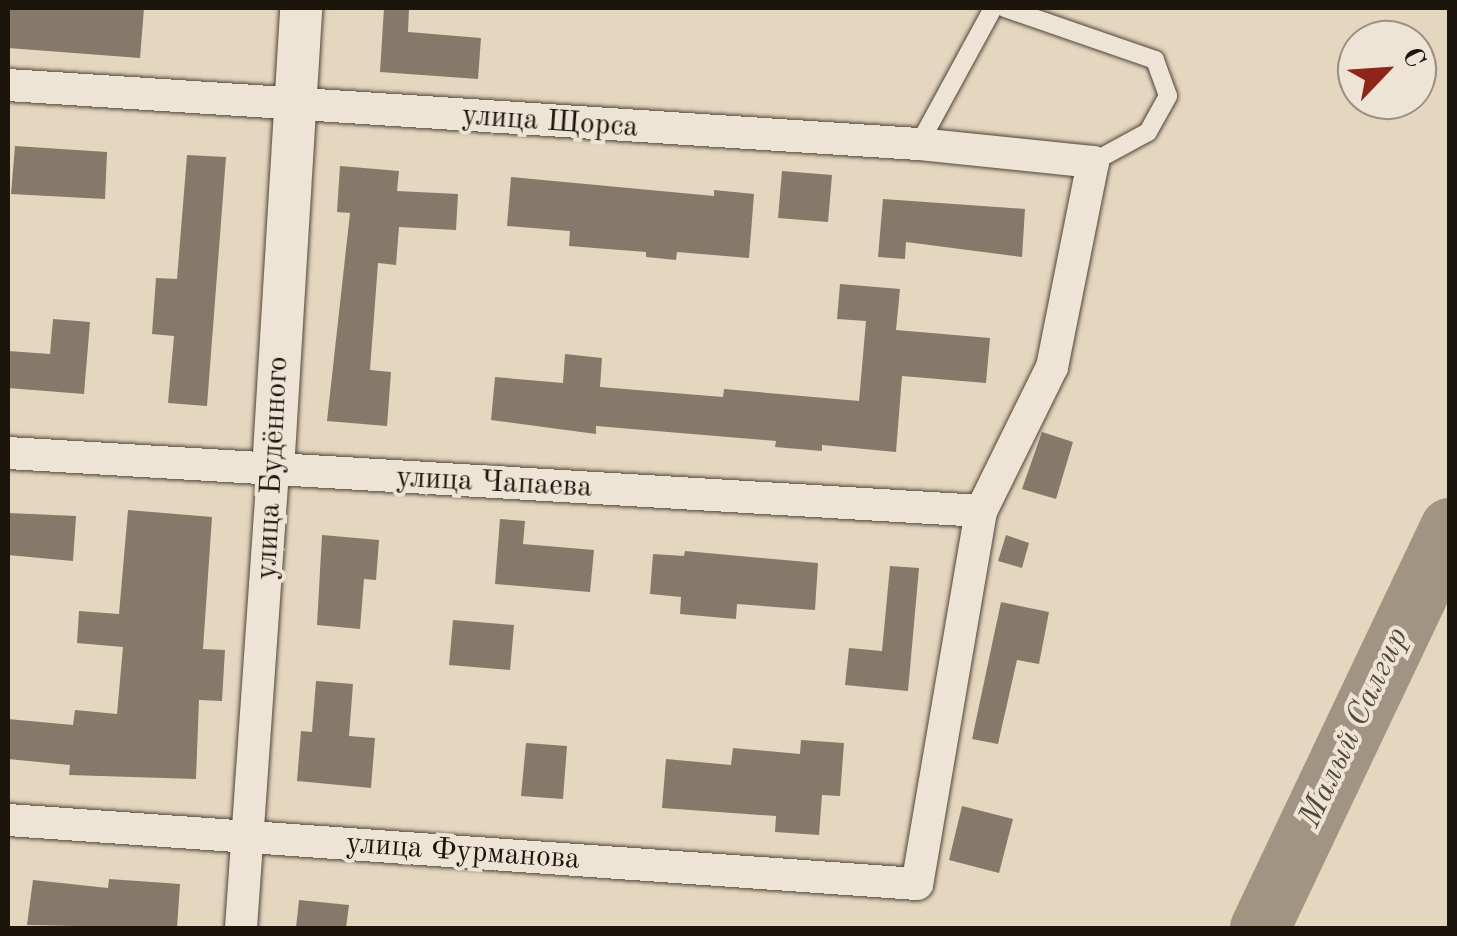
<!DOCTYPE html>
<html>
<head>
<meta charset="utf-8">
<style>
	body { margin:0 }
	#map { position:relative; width:1457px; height:936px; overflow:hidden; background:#e5d6bf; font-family:"Old Standard TT",serif }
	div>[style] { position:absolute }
	.river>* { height:60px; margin:-30px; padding:0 30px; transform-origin:30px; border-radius:30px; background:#a19482 }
	.building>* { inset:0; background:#857969 }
	.roads { filter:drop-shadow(0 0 2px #4e4538) drop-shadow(0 0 2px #4e4538) }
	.service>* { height:18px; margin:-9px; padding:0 9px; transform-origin:9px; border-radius:9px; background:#eee4d5 }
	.minor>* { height:32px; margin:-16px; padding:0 16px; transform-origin:16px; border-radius:16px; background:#eee4d5 }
	.tertiary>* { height:42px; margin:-21px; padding:0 21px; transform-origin:21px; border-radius:21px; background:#eee4d5 }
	span { translate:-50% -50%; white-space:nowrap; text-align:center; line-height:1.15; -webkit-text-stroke:8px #eee4d5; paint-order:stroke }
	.street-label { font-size:30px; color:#1c150b }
	.water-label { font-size:32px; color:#51483b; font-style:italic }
	.frame { position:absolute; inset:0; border:10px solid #1c150b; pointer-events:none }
	.north { position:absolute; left:1337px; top:20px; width:100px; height:100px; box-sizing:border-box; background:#eee4d5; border:2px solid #9a9184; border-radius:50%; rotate:65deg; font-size:28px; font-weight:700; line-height:40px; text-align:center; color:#1c150b }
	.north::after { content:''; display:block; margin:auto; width:35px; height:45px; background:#8f2418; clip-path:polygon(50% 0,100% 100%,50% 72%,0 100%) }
</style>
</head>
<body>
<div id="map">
	<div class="river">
		<i style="left:1260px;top:928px;width:443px;rotate:-64.6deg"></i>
	</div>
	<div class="building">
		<i style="clip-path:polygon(8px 8px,144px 8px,140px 58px,8px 48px)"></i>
		<i style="clip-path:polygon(384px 8px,409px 8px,408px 32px,481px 38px,478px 79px,380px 72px)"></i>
		<i style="clip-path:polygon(15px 146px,107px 152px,105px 199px,11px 194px)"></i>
		<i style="clip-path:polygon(187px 155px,226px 157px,207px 406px,168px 403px,174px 336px,152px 334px,156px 278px,177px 279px)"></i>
		<i style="clip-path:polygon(340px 166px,399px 171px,397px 191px,458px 194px,456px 230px,399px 227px,396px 265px,378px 263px,370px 370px,391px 372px,387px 426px,327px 421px,350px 213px,337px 212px)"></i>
		<i style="clip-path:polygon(782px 171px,832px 175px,828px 222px,778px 218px)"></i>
		<i style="clip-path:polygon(511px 177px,714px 196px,714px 190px,754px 194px,749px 258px,677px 252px,676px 260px,646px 257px,646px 252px,569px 246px,570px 231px,507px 226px)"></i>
		<i style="clip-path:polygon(883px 199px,1025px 209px,1022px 257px,906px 242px,905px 259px,878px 257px)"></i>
		<i style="clip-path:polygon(840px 284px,900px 289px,896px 330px,990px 338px,986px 383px,902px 376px,896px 452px,822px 445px,822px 451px,775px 447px,776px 441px,596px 426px,596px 434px,491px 420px,495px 377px,563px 383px,565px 354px,602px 358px,600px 387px,723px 397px,724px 389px,859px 401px,866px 321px,837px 319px)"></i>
		<i style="clip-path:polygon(53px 319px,90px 322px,84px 394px,8px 388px,8px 351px,50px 354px)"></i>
		<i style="clip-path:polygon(1042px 432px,1073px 442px,1056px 499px,1022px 489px)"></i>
		<i style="clip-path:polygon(128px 510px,212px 517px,203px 649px,225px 650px,222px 701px,199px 700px,196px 779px,69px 775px,70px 765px,8px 759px,8px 719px,73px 725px,75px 710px,117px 714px,123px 647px,77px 643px,79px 611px,119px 614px)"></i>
		<i style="clip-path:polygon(8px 513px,76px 516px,73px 561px,8px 555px)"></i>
		<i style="clip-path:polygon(500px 519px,525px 521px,523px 544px,594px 550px,590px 592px,495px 584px)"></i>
		<i style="clip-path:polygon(322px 535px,379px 540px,376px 580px,364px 579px,360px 629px,317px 625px)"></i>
		<i style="clip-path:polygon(1006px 535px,1029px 543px,1022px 568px,998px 561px)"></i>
		<i style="clip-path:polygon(685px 551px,818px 563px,815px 610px,737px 604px,736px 619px,680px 614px,681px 597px,650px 594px,653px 554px,684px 556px)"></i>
		<i style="clip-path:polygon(890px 566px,919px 568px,908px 691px,845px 685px,849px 648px,882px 651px)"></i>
		<i style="clip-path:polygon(1001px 602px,1049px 612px,1039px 664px,1017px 660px,998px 744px,972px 739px)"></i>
		<i style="clip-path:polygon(453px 620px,514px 625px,510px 670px,449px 665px)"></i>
		<i style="clip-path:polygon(316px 681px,353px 684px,349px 736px,375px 738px,371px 788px,297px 781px,301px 731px,312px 732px)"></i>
		<i style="clip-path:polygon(801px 740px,844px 743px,840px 796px,822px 795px,819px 835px,775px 832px,776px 816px,662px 808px,666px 759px,731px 765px,733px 748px,800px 754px)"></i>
		<i style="clip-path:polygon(526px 743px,567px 746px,563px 799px,521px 796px)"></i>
		<i style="clip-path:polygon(962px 806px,1013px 819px,999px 873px,949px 860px)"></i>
		<i style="clip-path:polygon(109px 879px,180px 884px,177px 928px,27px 925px,33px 880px,108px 888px)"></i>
		<i style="clip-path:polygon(299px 900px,349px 905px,346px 928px,296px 928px)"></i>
	</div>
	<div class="roads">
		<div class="service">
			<i style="left:1005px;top:8px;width:159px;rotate:19.1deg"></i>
			<i style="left:1155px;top:60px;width:38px;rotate:70deg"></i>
			<i style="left:1168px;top:96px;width:41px;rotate:119.1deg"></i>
			<i style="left:1148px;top:132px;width:63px;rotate:151.4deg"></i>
			<i style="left:919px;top:144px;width:155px;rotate:-61.4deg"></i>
		</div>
		<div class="minor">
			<i style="left:8px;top:85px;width:913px;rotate:3.71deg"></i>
			<i style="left:919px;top:144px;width:175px;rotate:5.9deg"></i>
			<i style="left:1093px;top:162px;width:209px;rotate:101.3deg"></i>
			<i style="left:1052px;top:367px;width:161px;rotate:116.2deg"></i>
			<i style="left:981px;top:511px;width:378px;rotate:99.7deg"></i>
			<i style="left:917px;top:884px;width:911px;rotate:-175.97deg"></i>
			<i style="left:8px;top:453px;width:975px;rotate:3.41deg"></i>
			<i style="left:241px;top:928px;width:459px;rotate:-86deg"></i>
		</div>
		<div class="tertiary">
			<i style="left:273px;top:470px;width:463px;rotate:-86.5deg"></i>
		</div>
	</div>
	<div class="street-label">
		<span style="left:550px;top:122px;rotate:4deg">улица Щорса</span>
		<span style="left:273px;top:468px;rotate:-87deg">улица Будённого</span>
		<span style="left:494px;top:483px;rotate:3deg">улица Чапаева</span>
		<span style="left:463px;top:852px;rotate:4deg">улица Фурманова</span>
	</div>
	<div class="water-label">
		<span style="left:1355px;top:728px;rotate:-65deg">Малый Салгир</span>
	</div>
	<div class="frame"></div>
	<div class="north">С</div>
</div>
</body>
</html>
